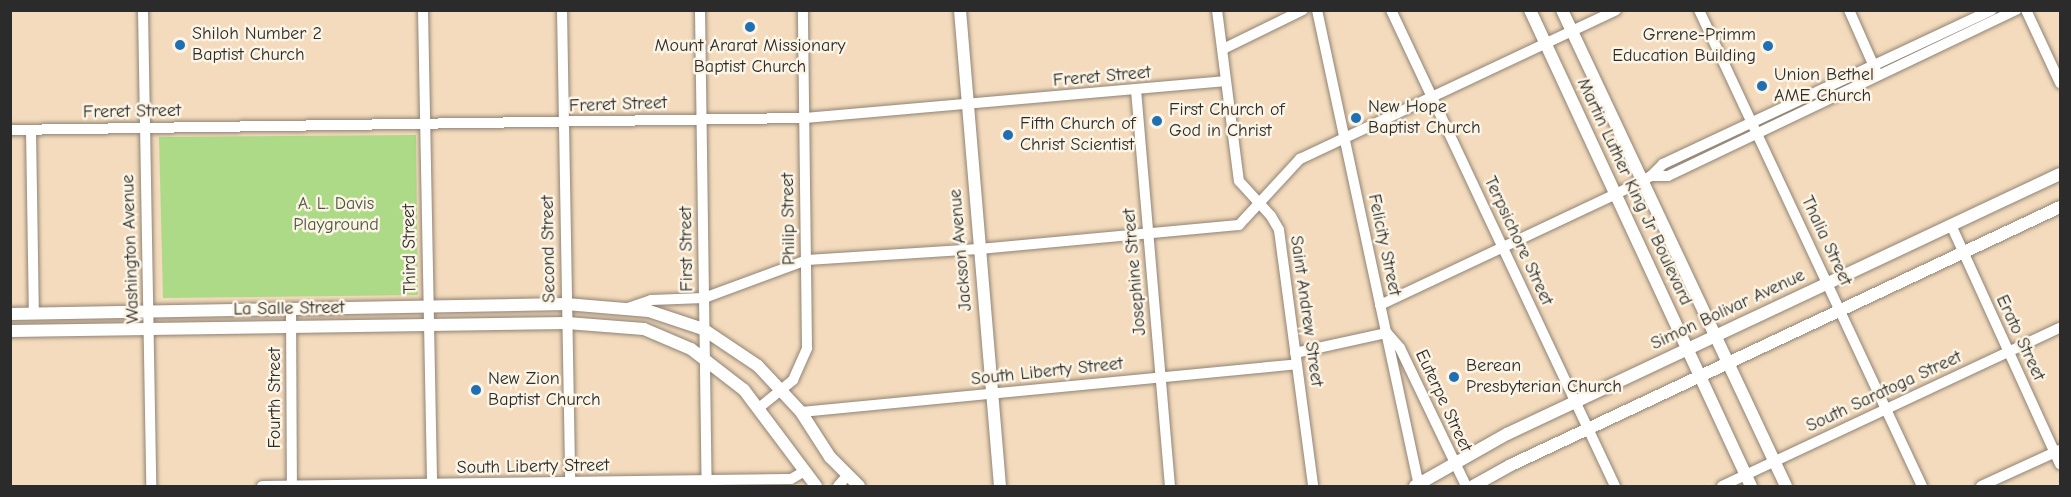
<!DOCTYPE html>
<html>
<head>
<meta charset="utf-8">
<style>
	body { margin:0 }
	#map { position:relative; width:2071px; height:497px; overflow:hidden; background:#f4dbbd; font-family:"Comic Neue",sans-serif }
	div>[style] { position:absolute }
	.green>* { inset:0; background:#adda86 }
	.roads { filter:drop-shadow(0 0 2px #908374) drop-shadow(0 0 2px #908374) }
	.minor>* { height:10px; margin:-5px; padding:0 5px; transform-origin:5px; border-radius:5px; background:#fff }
	.tertiary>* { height:12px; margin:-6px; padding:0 6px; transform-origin:6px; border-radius:6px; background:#fff }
	.dots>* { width:16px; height:16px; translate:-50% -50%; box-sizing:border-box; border:3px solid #fcf5e5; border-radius:50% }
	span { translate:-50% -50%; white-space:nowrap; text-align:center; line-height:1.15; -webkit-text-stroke:5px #fcf5e5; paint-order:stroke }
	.poi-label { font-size:18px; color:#2b2b2b }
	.left { translate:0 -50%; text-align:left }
	.right { translate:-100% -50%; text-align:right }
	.street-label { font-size:18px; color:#2b2b2b }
	.park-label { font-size:18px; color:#4c5742 }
	.frame { position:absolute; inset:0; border:12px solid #2b2b2b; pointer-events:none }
</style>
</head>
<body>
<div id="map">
	<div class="green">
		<i style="clip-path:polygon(416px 135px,418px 295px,163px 298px,159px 137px)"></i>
	</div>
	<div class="roads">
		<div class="minor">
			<i style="left:143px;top:10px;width:476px;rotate:89deg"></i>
			<i style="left:423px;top:10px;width:476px;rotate:88.9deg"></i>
			<i style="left:562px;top:10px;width:476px;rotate:89deg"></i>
			<i style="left:700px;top:10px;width:476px;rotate:89.2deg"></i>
			<i style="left:1217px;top:10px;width:172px;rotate:82.7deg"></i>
			<i style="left:1239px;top:181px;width:47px;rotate:47.6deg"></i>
			<i style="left:1271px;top:216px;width:16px;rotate:60deg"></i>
			<i style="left:1279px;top:230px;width:258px;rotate:82.4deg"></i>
			<i style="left:1317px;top:10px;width:487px;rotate:77.9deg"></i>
			<i style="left:1391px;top:10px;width:526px;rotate:64.8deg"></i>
			<i style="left:1699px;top:10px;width:526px;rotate:64.9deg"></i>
			<i style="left:1849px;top:10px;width:67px;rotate:66.1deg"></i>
			<i style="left:2026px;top:10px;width:81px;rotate:65deg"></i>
			<i style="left:1223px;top:49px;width:89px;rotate:-26deg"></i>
			<i style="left:1136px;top:90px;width:397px;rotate:85.1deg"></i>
			<i style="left:10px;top:130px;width:794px;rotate:-0.87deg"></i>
			<i style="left:804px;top:118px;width:422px;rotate:-5deg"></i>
			<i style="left:31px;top:130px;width:184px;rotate:89.1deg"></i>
			<i style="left:1651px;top:176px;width:17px"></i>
			<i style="left:1668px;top:176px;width:386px;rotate:-25.5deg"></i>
			<i style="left:1951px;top:225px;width:263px;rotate:65.5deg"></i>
			<i style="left:1380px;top:305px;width:261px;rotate:-25.2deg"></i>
			<i style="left:1616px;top:194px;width:39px;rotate:-27deg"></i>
			<i style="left:1651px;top:176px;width:17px;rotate:-45deg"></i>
			<i style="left:1663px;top:164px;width:363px;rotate:-25.1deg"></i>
			<i style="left:628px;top:308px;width:24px;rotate:-19deg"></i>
			<i style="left:651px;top:300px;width:53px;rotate:-2.2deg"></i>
			<i style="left:704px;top:298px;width:110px;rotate:-20.3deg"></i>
			<i style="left:807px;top:260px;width:172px;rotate:-3.7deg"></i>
			<i style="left:979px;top:249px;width:261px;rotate:-5.3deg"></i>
			<i style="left:1239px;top:225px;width:90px;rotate:-47.3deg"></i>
			<i style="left:1300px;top:159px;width:349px;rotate:-25.2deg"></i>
			<i style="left:291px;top:309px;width:177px;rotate:89.7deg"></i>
			<i style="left:1295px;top:353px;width:94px;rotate:-12.3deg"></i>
			<i style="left:1387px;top:333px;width:20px;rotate:49deg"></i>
			<i style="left:1400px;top:348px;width:153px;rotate:64.4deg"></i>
			<i style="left:760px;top:407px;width:43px;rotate:-39.3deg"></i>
			<i style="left:793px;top:380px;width:35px;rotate:-66deg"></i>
			<i style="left:807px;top:348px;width:338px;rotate:-90.7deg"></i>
			<i style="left:801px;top:412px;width:497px;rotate:-5.5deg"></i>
			<i style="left:262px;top:486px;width:529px;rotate:-0.76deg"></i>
			<i style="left:791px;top:479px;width:14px;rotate:-30deg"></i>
			<i style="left:838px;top:486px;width:13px;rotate:-48deg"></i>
			<i style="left:1722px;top:486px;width:373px;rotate:-25.1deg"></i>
			<i style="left:1981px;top:486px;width:87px;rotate:-24.5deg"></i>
		</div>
		<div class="tertiary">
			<i style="left:960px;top:10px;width:478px;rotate:85.2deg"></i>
			<i style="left:1530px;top:10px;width:525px;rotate:65.1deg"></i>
			<i style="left:1562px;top:10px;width:526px;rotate:64.8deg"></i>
			<i style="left:10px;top:314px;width:556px;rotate:-1.03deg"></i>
			<i style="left:566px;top:304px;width:83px;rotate:4.8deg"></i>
			<i style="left:649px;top:311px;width:57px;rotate:18.4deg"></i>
			<i style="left:703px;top:329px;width:66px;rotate:33.9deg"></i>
			<i style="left:758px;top:366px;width:63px;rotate:46.9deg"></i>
			<i style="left:801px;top:412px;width:54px;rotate:57.2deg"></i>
			<i style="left:830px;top:457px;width:41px;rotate:45deg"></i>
			<i style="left:10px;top:331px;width:557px;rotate:-0.82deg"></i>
			<i style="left:567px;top:323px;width:77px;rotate:4.5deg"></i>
			<i style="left:644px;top:329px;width:51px;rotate:23.1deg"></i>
			<i style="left:691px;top:349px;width:67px;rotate:37.7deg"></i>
			<i style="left:744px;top:390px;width:120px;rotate:53.1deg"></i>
			<i style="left:1415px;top:486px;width:106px;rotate:-29.5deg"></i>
			<i style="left:1507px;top:434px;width:611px;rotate:-25.18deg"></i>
			<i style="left:1473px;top:486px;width:43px;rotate:-28.9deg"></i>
			<i style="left:1511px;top:465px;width:607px;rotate:-25.17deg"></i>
		</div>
	</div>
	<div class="dots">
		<i style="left:750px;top:27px;background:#1f6fb2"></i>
		<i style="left:180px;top:45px;background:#1f6fb2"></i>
		<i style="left:1768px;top:46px;background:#1f6fb2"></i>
		<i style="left:1762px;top:86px;background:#1f6fb2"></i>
		<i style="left:1356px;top:118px;background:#1f6fb2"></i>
		<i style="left:1157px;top:121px;background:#1f6fb2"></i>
		<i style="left:1008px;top:135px;background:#1f6fb2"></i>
		<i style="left:1454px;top:377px;background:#1f6fb2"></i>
		<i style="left:476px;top:390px;background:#1f6fb2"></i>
	</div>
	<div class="poi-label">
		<span class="left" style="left:192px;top:45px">Shiloh Number 2<br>Baptist Church</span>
		<span class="right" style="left:1756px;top:46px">Grrene-Primm<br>Education Building</span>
		<span style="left:750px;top:57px">Mount Ararat Missionary<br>Baptist Church</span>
		<span class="left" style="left:1774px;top:86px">Union Bethel<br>AME Church</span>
		<span class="left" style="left:1368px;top:118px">New Hope<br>Baptist Church</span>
		<span class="left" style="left:1169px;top:121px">First Church of<br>God in Christ</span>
		<span class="left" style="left:1020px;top:135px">Fifth Church of<br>Christ Scientist</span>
		<span class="left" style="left:1466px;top:377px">Berean<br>Presbyterian Church</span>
		<span class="left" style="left:488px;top:390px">New Zion<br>Baptist Church</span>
	</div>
	<div class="street-label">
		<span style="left:1102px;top:77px;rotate:-5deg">Freret Street</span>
		<span style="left:618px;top:105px;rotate:-2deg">Freret Street</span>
		<span style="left:132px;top:112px;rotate:-1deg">Freret Street</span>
		<span style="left:1634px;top:192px;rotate:65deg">Martin Luther King Jr Boulevard</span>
		<span style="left:789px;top:219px;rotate:-91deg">Philip Street</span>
		<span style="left:1518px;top:241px;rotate:65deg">Terpsichore Street</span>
		<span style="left:1826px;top:241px;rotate:65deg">Thalia Street</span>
		<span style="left:1384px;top:245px;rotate:78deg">Felicity Street</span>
		<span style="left:131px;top:249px;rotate:-92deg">Washington Avenue</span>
		<span style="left:410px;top:249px;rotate:-91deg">Third Street</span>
		<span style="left:549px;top:249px;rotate:-91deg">Second Street</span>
		<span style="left:687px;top:249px;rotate:-91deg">First Street</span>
		<span style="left:961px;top:250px;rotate:-95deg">Jackson Avenue</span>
		<span style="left:1135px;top:272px;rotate:-95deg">Josephine Street</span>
		<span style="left:289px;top:309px;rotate:-1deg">La Salle Street</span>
		<span style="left:1728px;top:310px;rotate:-25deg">Simon Bolivar Avenue</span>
		<span style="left:1306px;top:311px;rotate:82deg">Saint Andrew Street</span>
		<span style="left:2020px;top:338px;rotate:65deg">Erato Street</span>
		<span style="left:1047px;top:372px;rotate:-6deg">South Liberty Street</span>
		<span style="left:1884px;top:392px;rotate:-25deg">South Saratoga Street</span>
		<span style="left:275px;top:398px;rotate:-90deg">Fourth Street</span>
		<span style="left:1443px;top:401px;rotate:65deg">Euterpe Street</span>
		<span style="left:533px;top:467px;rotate:-1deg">South Liberty Street</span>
	</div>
	<div class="park-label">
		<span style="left:336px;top:215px">A. L. Davis<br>Playground</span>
	</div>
	<div class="frame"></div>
</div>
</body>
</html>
